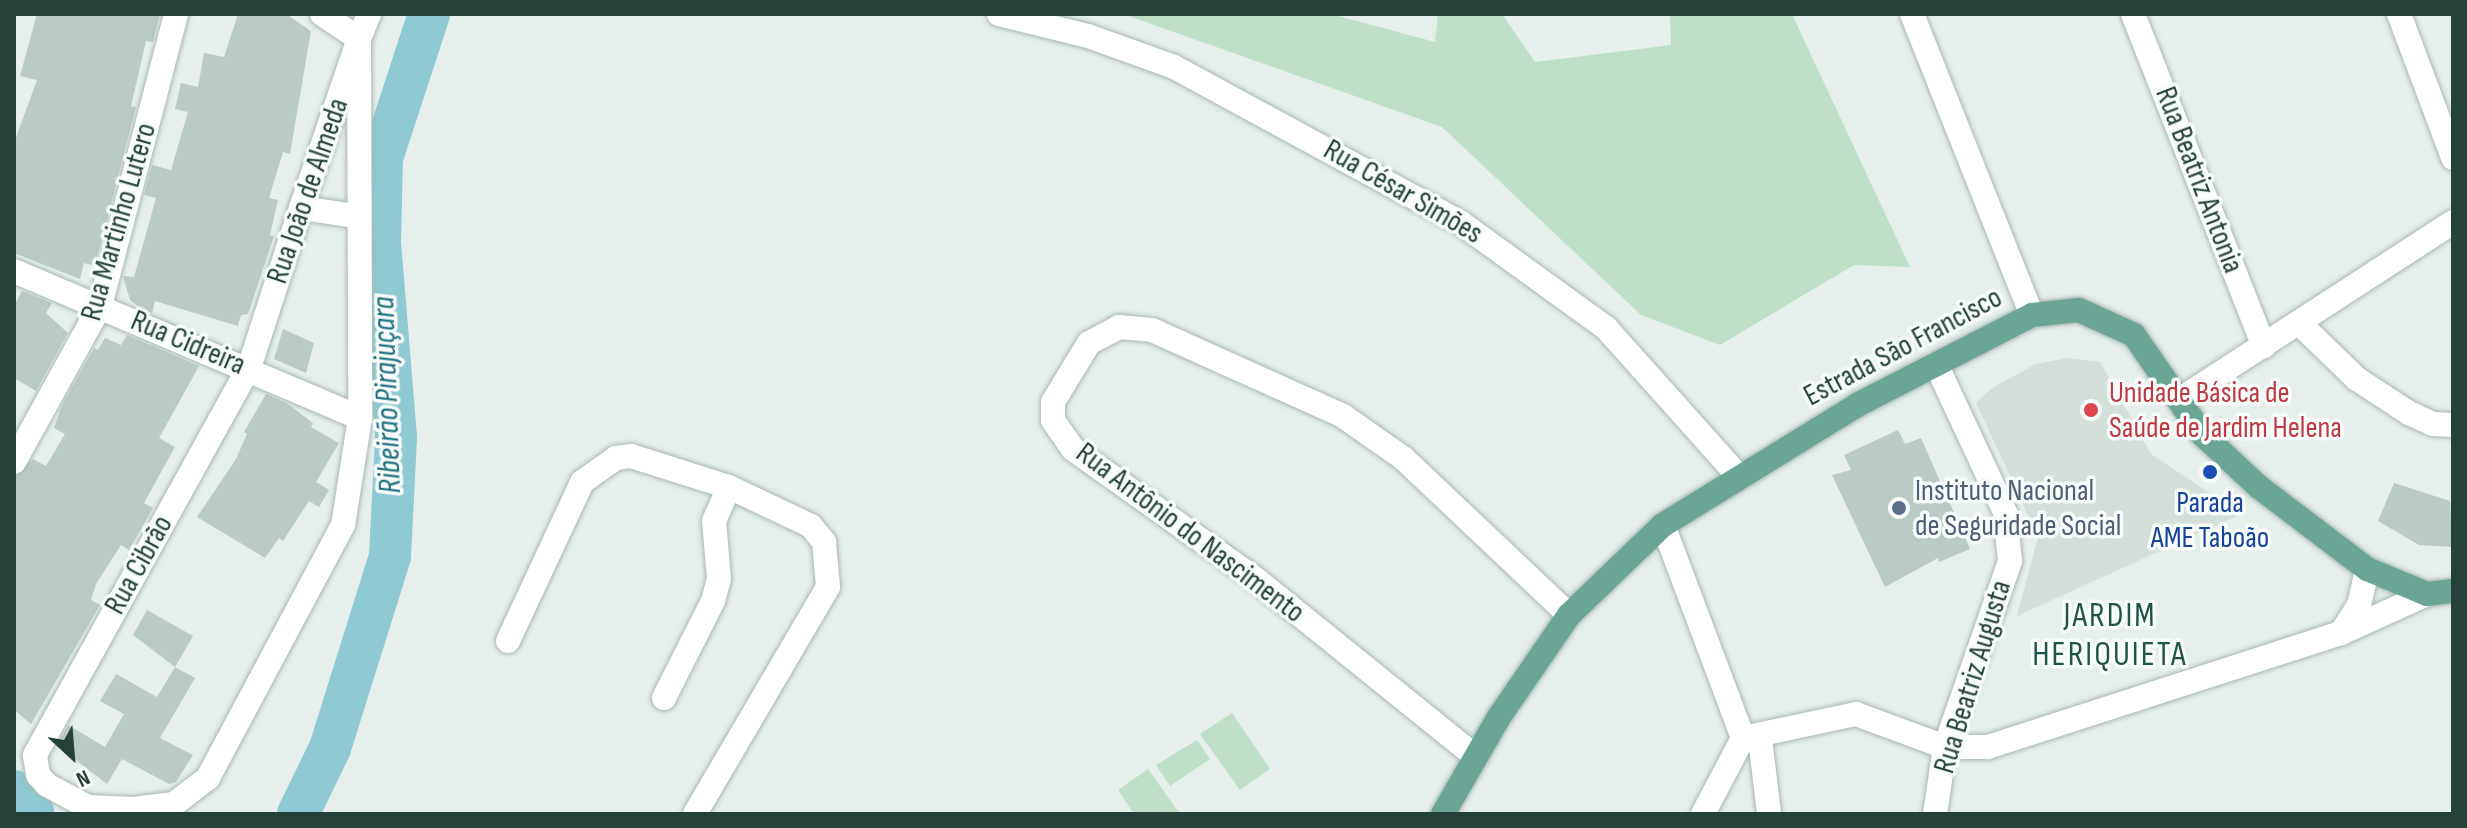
<!DOCTYPE html>
<html>
<head>
<meta charset="utf-8">
<style>
	body { margin:0 }
	#map { position:relative; width:2467px; height:828px; overflow:hidden; background:#e6efeb; font-family:"Sofia Sans Condensed",sans-serif }
	div>[style] { position:absolute }
	.built>* { inset:0; background:#d4dfda }
	.green>* { inset:0; background:#bfe0c8 }
	.river>* { height:42px; margin:-21px; padding:0 21px; transform-origin:21px; border-radius:21px; background:#8ec9d4 }
	.building>* { inset:0; background:#bbcac4 }
	.roads { filter:drop-shadow(0 0 2px #a8b8b2) drop-shadow(0 0 2px #a8b8b2) }
	.minor>* { height:24px; margin:-12px; padding:0 12px; transform-origin:12px; border-radius:12px; background:#fff }
	.major>* { height:24px; margin:-12px; padding:0 12px; transform-origin:12px; border-radius:12px; background:#6aa596 }
	.dots>* { width:22px; height:22px; translate:-50% -50%; box-sizing:border-box; border:4px solid #f7fbf9; border-radius:50% }
	span { translate:-50% -50%; white-space:nowrap; text-align:center; line-height:1.15; -webkit-text-stroke:7px #f7fbf9; paint-order:stroke }
	.street-label { font-size:30px; color:#24423a }
	.health-label { font-size:30px; color:#be3a42 }
	.left { translate:0 -50%; text-align:left }
	.service-label { font-size:30px; color:#4e5e75 }
	.transit-label { font-size:30px; color:#164399 }
	.water-label { font-size:32px; color:#1c6f80; font-style:italic }
	.quarter-label { font-size:34px; color:#1f5548; letter-spacing:2px }
	.frame { position:absolute; inset:0; border:16px solid #24423a; pointer-events:none }
	.north { position:absolute; left:32px; top:716px; width:80px; height:80px; -webkit-text-stroke:6px #f7fbf9; paint-order:stroke; rotate:154deg; font-size:22px; font-weight:700; line-height:32px; text-align:center; color:#24423a }
	.north::after { content:''; display:block; margin:auto; width:28px; height:36px; background:#24423a; clip-path:polygon(50% 0,100% 100%,50% 72%,0 100%) }
</style>
</head>
<body>
<div id="map">
	<div class="built">
		<i style="clip-path:polygon(2067px 358px,2100px 362px,2151px 454px,2241px 514px,2017px 616px,2038px 537px,1976px 403px,1992px 388px,2036px 364px)"></i>
	</div>
	<div class="green">
		<i style="clip-path:polygon(1123px 14px,1331px 14px,1435px 42px,1438px 14px,1502px 14px,1535px 62px,1671px 45px,1670px 14px,1792px 14px,1910px 267px,1854px 265px,1720px 345px,1641px 315px,1442px 127px)"></i>
		<i style="clip-path:polygon(1232px 713px,1270px 769px,1240px 790px,1200px 734px)"></i>
		<i style="clip-path:polygon(1197px 740px,1210px 759px,1170px 786px,1156px 765px)"></i>
		<i style="clip-path:polygon(1148px 769px,1180px 814px,1134px 814px,1118px 790px)"></i>
	</div>
	<div class="river">
		<i style="left:14px;top:791px;width:30px;rotate:49deg"></i>
		<i style="left:298px;top:814px;width:73px;rotate:-64.1deg"></i>
		<i style="left:330px;top:748px;width:201px;rotate:-72.6deg"></i>
		<i style="left:390px;top:556px;width:119px;rotate:-87.1deg"></i>
		<i style="left:396px;top:437px;width:194px;rotate:-94.7deg"></i>
		<i style="left:380px;top:244px;width:86px;rotate:-88.7deg"></i>
		<i style="left:382px;top:158px;width:151px;rotate:-71.9deg"></i>
	</div>
	<div class="building">
		<i style="clip-path:polygon(37px 14px,160px 14px,153px 42px,146px 41px,131px 106px,136px 107px,95px 266px,84px 263px,80px 279px,14px 253px,14px 143px,37px 80px,20px 76px)"></i>
		<i style="clip-path:polygon(238px 14px,286px 14px,311px 31px,290px 154px,283px 152px,269px 198px,278px 200px,270px 235px,274px 236px,248px 314px,241px 315px,238px 326px,155px 301px,152px 313px,142px 309px,130px 300px,123px 276px,134px 277px,156px 198px,144px 195px,152px 165px,171px 170px,178px 146px,188px 112px,175px 109px,181px 83px,198px 87px,204px 53px,224px 57px)"></i>
		<i style="clip-path:polygon(22px 291px,52px 303px,46px 313px,68px 333px,36px 391px,14px 378px,14px 306px)"></i>
		<i style="clip-path:polygon(283px 329px,314px 343px,306px 373px,274px 359px)"></i>
		<i style="clip-path:polygon(127px 335px,199px 366px,159px 438px,175px 447px,144px 503px,153px 508px,129px 550px,121px 545px,96px 584px,91px 600px,100px 605px,31px 724px,14px 710px,14px 477px,33px 459px,46px 466px,65px 434px,54px 428px,62px 405px,94px 348px,98px 350px,105px 338px,121px 345px)"></i>
		<i style="clip-path:polygon(266px 394px,288px 404px,313px 423px,311px 427px,339px 443px,316px 482px,329px 490px,319px 507px,309px 501px,283px 541px,279px 538px,265px 558px,197px 517px,236px 459px,247px 434px,244px 432px)"></i>
		<i style="clip-path:polygon(1898px 430px,1905px 444px,1921px 438px,1970px 549px,1939px 562px,1938px 558px,1885px 587px,1832px 475px,1851px 470px,1844px 455px)"></i>
		<i style="clip-path:polygon(2394px 483px,2450px 501px,2453px 547px,2419px 545px,2378px 521px)"></i>
		<i style="clip-path:polygon(147px 610px,193px 636px,175px 667px,133px 635px)"></i>
		<i style="clip-path:polygon(175px 667px,195px 678px,160px 738px,193px 755px,176px 782px,169px 784px,122px 759px,107px 784px,57px 746px,68px 725px,105px 747px,124px 714px,100px 701px,116px 674px,157px 697px)"></i>
	</div>
	<div class="roads">
		<div class="minor">
			<i style="left:322px;top:14px;width:45px;rotate:34deg"></i>
			<i style="left:359px;top:39px;width:379px;rotate:89.8deg"></i>
			<i style="left:360px;top:418px;width:108px;rotate:99deg"></i>
			<i style="left:343px;top:525px;width:287px;rotate:118.1deg"></i>
			<i style="left:208px;top:778px;width:43px;rotate:142.6deg"></i>
			<i style="left:174px;top:804px;width:41px;rotate:173deg"></i>
			<i style="left:133px;top:809px;width:45px;rotate:-177.5deg"></i>
			<i style="left:88px;top:807px;width:47px;rotate:-151.8deg"></i>
			<i style="left:47px;top:785px;width:13px;rotate:-132deg"></i>
			<i style="left:38px;top:775px;width:20px;rotate:-99deg"></i>
			<i style="left:35px;top:755px;width:442px;rotate:-61.1deg"></i>
			<i style="left:249px;top:368px;width:168px;rotate:-72deg"></i>
			<i style="left:301px;top:208px;width:179px;rotate:-71.1deg"></i>
			<i style="left:359px;top:39px;width:27px;rotate:-68deg"></i>
			<i style="left:999px;top:14px;width:92px;rotate:13.9deg"></i>
			<i style="left:1088px;top:36px;width:91px;rotate:19.8deg"></i>
			<i style="left:1174px;top:67px;width:327px;rotate:28.5deg"></i>
			<i style="left:1461px;top:223px;width:179px;rotate:35.9deg"></i>
			<i style="left:1606px;top:328px;width:200px;rotate:48.2deg"></i>
			<i style="left:1912px;top:14px;width:324px;rotate:68.3deg"></i>
			<i style="left:2133px;top:14px;width:357px;rotate:68.5deg"></i>
			<i style="left:2399px;top:14px;width:154px;rotate:69.4deg"></i>
			<i style="left:301px;top:208px;width:56px;rotate:8.3deg"></i>
			<i style="left:14px;top:271px;width:376px;rotate:23deg"></i>
			<i style="left:2299px;top:323px;width:81px;rotate:44deg"></i>
			<i style="left:2357px;top:379px;width:62px;rotate:33.2deg"></i>
			<i style="left:2409px;top:413px;width:26px;rotate:25deg"></i>
			<i style="left:2433px;top:424px;width:20px;rotate:3deg"></i>
			<i style="left:2182px;top:398px;width:323px;rotate:-33deg"></i>
			<i style="left:14px;top:462px;width:178px;rotate:-61.1deg"></i>
			<i style="left:100px;top:306px;width:302px;rotate:-75.4deg"></i>
			<i style="left:1663px;top:525px;width:228px;rotate:69.4deg"></i>
			<i style="left:1743px;top:738px;width:86px;rotate:117.8deg"></i>
			<i style="left:2341px;top:633px;width:33px;rotate:-57deg"></i>
			<i style="left:2359px;top:605px;width:37px;rotate:-77deg"></i>
			<i style="left:508px;top:641px;width:175px;rotate:-65deg"></i>
			<i style="left:582px;top:482px;width:42px;rotate:-35.2deg"></i>
			<i style="left:616px;top:458px;width:15px;rotate:-8deg"></i>
			<i style="left:631px;top:456px;width:103px;rotate:17.6deg"></i>
			<i style="left:729px;top:487px;width:91px;rotate:25.4deg"></i>
			<i style="left:811px;top:526px;width:21px;rotate:51deg"></i>
			<i style="left:824px;top:542px;width:45px;rotate:84.9deg"></i>
			<i style="left:828px;top:587px;width:263px;rotate:120.4deg"></i>
			<i style="left:664px;top:698px;width:109px;rotate:-63.2deg"></i>
			<i style="left:713px;top:601px;width:23px;rotate:-75deg"></i>
			<i style="left:719px;top:579px;width:58px;rotate:-94.9deg"></i>
			<i style="left:714px;top:521px;width:37px;rotate:-66deg"></i>
			<i style="left:1743px;top:738px;width:116px;rotate:-12deg"></i>
			<i style="left:1856px;top:714px;width:95px;rotate:20.3deg"></i>
			<i style="left:1945px;top:747px;width:43px"></i>
			<i style="left:1988px;top:747px;width:371px;rotate:-17.9deg"></i>
			<i style="left:2341px;top:633px;width:94px;rotate:-24.4deg"></i>
			<i style="left:1760px;top:738px;width:77px;rotate:83.2deg"></i>
			<i style="left:1476px;top:757px;width:282px;rotate:-141.1deg"></i>
			<i style="left:1257px;top:580px;width:226px;rotate:-144.6deg"></i>
			<i style="left:1073px;top:449px;width:35px;rotate:-125deg"></i>
			<i style="left:1053px;top:420px;width:18px;rotate:-90deg"></i>
			<i style="left:1053px;top:402px;width:69px;rotate:-58.6deg"></i>
			<i style="left:1089px;top:343px;width:34px;rotate:-28deg"></i>
			<i style="left:1119px;top:327px;width:33px;rotate:5deg"></i>
			<i style="left:1152px;top:330px;width:209px;rotate:24.2deg"></i>
			<i style="left:1343px;top:416px;width:73px;rotate:35deg"></i>
			<i style="left:1403px;top:458px;width:228px;rotate:43.4deg"></i>
			<i style="left:1935px;top:814px;width:68px;rotate:-81.5deg"></i>
			<i style="left:1945px;top:747px;width:197px;rotate:-70.7deg"></i>
			<i style="left:2010px;top:561px;width:49px;rotate:-95.8deg"></i>
			<i style="left:2005px;top:512px;width:163px;rotate:-115deg"></i>
		</div>
		<div class="major">
			<i style="left:1443px;top:814px;width:112px;rotate:-60deg"></i>
			<i style="left:1499px;top:717px;width:124px;rotate:-55.5deg"></i>
			<i style="left:1569px;top:615px;width:130px;rotate:-43.8deg"></i>
			<i style="left:1663px;top:525px;width:230px;rotate:-31.7deg"></i>
			<i style="left:1859px;top:404px;width:195px;rotate:-27.2deg"></i>
			<i style="left:2032px;top:315px;width:47px;rotate:-6.1deg"></i>
			<i style="left:2079px;top:310px;width:60px;rotate:24.4deg"></i>
			<i style="left:2134px;top:335px;width:121px;rotate:55.4deg"></i>
			<i style="left:2203px;top:435px;width:76px;rotate:42.9deg"></i>
			<i style="left:2259px;top:487px;width:136px;rotate:37.2deg"></i>
			<i style="left:2367px;top:569px;width:65px;rotate:22.6deg"></i>
			<i style="left:2427px;top:594px;width:26px;rotate:-7deg"></i>
		</div>
	</div>
	<div class="dots">
		<i style="left:2091px;top:410px;background:#e0444e"></i>
		<i style="left:2210px;top:472px;background:#1a4fb4"></i>
		<i style="left:1899px;top:508px;background:#5c6f8a"></i>
	</div>
	<div class="street-label">
		<span style="left:2199px;top:180px;rotate:69deg">Rua Beatriz Antonia</span>
		<span style="left:308px;top:191px;rotate:-71deg">Rua João de Almeda</span>
		<span style="left:1403px;top:192px;rotate:30deg">Rua César Simões</span>
		<span style="left:119px;top:222px;rotate:-74deg">Rua Martinho Lutero</span>
		<span style="left:188px;top:343px;rotate:23deg">Rua Cidreira</span>
		<span style="left:1903px;top:347px;rotate:-28deg">Estrada São Francisco</span>
		<span style="left:1190px;top:533px;rotate:37deg">Rua Antônio do Nascimento</span>
		<span style="left:139px;top:565px;rotate:-61deg">Rua Cibrão</span>
		<span style="left:1973px;top:677px;rotate:-73deg">Rua Beatriz Augusta</span>
	</div>
	<div class="health-label">
		<span class="left" style="left:2109px;top:410px">Unidade Básica de<br>Saúde de Jardim Helena</span>
	</div>
	<div class="service-label">
		<span class="left" style="left:1915px;top:508px">Instituto Nacional<br>de Seguridade Social</span>
	</div>
	<div class="transit-label">
		<span style="left:2210px;top:520px">Parada<br>AME Taboão</span>
	</div>
	<div class="water-label">
		<span style="left:388px;top:395px;rotate:-92deg">Ribeirão Pirajuçara</span>
	</div>
	<div class="quarter-label">
		<span style="left:2110px;top:635px">JARDIM<br>HERIQUIETA</span>
	</div>
	<div class="frame"></div>
	<div class="north">N</div>
</div>
</body>
</html>
